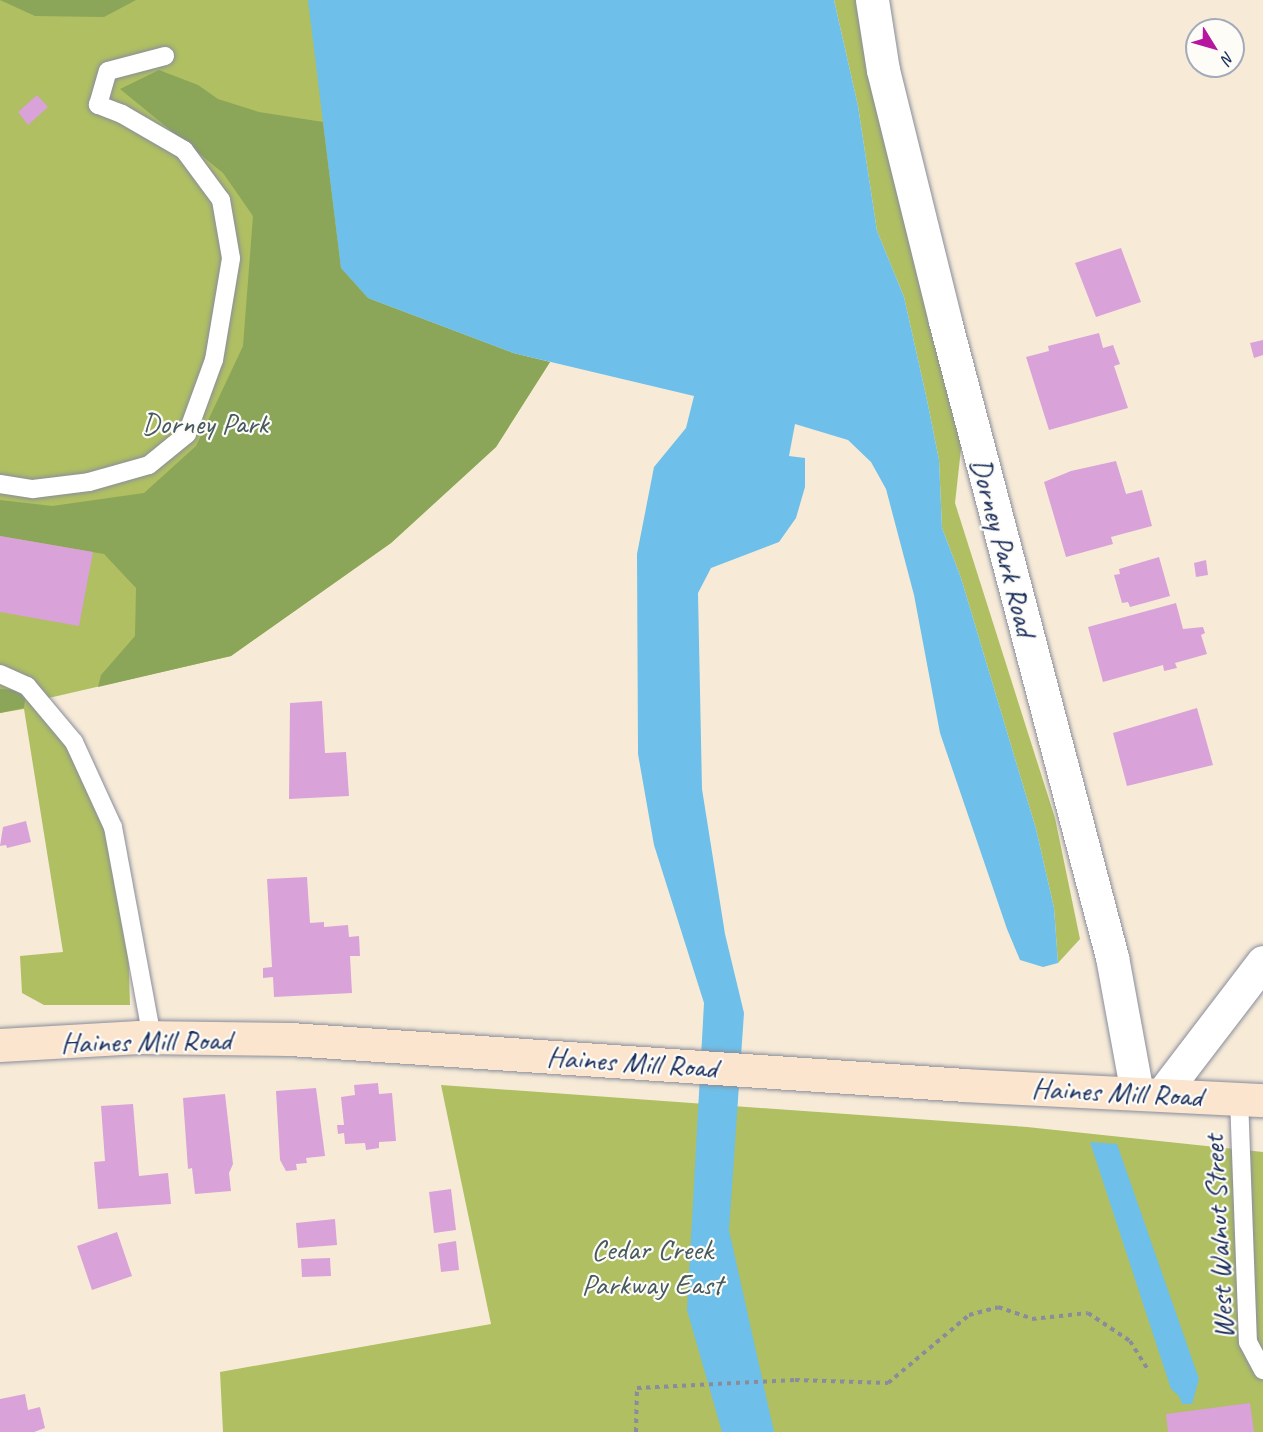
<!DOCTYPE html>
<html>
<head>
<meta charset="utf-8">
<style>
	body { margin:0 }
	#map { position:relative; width:1263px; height:1432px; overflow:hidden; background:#f7ebd8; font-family:Caveat,sans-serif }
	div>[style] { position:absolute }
	.green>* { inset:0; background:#afbf62 }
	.forest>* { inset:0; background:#8ba658 }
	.water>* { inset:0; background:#6ebfe9 }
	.building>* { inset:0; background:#d9a2d8 }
	.path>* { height:4px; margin-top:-2px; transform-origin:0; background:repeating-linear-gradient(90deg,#898d9b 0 4.5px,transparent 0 9px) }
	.roads { filter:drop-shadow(0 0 2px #898d9b) drop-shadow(0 0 2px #898d9b) }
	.lane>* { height:18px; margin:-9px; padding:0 9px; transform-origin:9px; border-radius:9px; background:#fff }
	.street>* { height:33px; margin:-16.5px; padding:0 16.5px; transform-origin:16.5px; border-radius:16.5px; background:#fff }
	.secondary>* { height:33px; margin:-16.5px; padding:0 16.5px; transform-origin:16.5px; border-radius:16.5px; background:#fbe5cf }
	span { translate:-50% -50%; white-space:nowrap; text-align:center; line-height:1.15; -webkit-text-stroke:4.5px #fdfcf7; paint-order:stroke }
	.park-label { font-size:30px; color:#475a5f }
	.street-label { font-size:30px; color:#1b2f5e }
	.north { position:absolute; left:1185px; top:18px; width:60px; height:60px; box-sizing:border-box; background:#fdfcf7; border:2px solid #a3aaba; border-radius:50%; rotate:127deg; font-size:16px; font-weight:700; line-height:24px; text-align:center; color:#1b2f5e }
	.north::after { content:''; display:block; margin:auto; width:21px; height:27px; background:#b5179e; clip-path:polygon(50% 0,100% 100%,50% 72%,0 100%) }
</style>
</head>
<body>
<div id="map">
	<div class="green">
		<i style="clip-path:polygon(0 0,450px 0,368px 298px,513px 353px,550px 362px,496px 447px,391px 543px,231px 656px,40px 700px,110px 827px,128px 942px,130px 1005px,44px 1005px,22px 993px,20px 956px,63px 952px,24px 709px,0 713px)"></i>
		<i style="clip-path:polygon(834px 0,862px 0,962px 440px,955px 503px,1055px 818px,1080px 939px,1058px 963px,1054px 908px,1036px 829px,961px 578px,942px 528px,939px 460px,927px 400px,904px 297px,877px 231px,858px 106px)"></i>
		<i style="clip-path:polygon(441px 1085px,1027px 1127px,1263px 1152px,1263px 1432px,223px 1432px,220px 1372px,491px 1324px)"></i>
	</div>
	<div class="forest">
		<i style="clip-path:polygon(0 0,136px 0,104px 17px,35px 16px)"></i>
		<i style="clip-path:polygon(159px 70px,198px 85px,218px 99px,259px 112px,323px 122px,341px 268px,368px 298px,513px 353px,550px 362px,496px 447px,391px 543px,231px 656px,98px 687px,101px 675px,135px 636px,136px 588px,104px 554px,0 536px,0 500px,52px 506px,144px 493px,196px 446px,243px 346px,253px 216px,223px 173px,120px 89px)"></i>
		<i style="clip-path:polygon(0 689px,17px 690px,25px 699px,24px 708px,0 713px)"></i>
	</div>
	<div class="water">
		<i style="clip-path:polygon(308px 0,834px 0,858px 106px,877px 231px,904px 297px,927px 400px,939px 460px,942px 528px,961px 578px,1036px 829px,1054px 908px,1058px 963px,1043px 967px,1020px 960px,1007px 929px,940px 733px,914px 595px,886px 489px,871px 462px,848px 440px,795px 424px,789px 456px,805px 458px,805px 487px,796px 518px,779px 542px,711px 568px,698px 593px,702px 789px,725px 934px,744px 1013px,729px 1230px,774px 1432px,722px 1432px,687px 1310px,704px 1003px,654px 845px,638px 754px,637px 554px,654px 467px,686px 428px,694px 396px,513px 353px,368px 298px,341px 268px)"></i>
		<i style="clip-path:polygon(1090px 1142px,1117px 1144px,1199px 1379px,1192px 1404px,1182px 1404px,1179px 1396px,1171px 1389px)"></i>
	</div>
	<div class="building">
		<i style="clip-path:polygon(37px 95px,48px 107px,28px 125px,18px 112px)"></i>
		<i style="clip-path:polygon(1121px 248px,1141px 302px,1096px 317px,1075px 263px)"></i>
		<i style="clip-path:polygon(1099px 333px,1103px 348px,1113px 345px,1120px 364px,1114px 366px,1128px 408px,1049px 430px,1026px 357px,1049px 351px,1048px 346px)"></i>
		<i style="clip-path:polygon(1263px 340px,1263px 355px,1254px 358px,1250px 343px)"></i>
		<i style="clip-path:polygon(1116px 461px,1126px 494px,1142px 490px,1152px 526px,1111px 537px,1113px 544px,1066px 557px,1044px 482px,1071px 471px)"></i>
		<i style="clip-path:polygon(0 536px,93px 552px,79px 626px,0 612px)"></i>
		<i style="clip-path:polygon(1159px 557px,1170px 596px,1130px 607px,1128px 602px,1122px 603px,1114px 575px,1120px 574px,1119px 569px)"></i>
		<i style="clip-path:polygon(1206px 560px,1208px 575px,1196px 577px,1194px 563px)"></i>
		<i style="clip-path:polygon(1176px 603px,1183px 629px,1203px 627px,1205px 633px,1201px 635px,1207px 654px,1175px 663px,1177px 668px,1164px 671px,1163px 665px,1103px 682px,1088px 627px)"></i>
		<i style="clip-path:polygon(322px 701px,325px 753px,346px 752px,349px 796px,289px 799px,290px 703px)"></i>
		<i style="clip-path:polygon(1197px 708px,1213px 765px,1127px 786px,1113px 733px)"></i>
		<i style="clip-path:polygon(26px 821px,31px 842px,7px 848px,6px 845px,0 846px,3px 827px)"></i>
		<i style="clip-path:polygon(307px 877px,310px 923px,324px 922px,324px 927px,348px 925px,349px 937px,359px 936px,360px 956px,350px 956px,352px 993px,274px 997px,273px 977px,263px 978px,263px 968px,272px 967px,267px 879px)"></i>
		<i style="clip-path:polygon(378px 1083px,379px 1094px,392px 1093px,396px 1141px,379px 1142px,379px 1148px,366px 1150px,365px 1143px,345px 1144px,344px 1133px,338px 1134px,337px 1125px,344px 1125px,341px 1097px,355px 1095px,354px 1085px)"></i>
		<i style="clip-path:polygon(316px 1088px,325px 1156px,306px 1158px,307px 1163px,296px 1164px,297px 1170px,286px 1171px,280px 1160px,276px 1091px)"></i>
		<i style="clip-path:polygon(225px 1094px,233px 1164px,229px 1173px,231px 1191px,195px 1194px,192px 1168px,188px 1169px,183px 1098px)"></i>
		<i style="clip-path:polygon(133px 1104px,139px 1176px,168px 1173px,171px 1204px,98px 1209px,94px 1162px,105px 1161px,101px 1106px)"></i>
		<i style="clip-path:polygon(451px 1189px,456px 1230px,434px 1233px,429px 1192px)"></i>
		<i style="clip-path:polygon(335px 1219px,337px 1245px,298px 1248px,296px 1223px)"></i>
		<i style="clip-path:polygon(117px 1232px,132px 1276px,92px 1290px,77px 1246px)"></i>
		<i style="clip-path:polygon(456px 1241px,459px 1270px,441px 1272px,438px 1244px)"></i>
		<i style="clip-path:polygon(330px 1258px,331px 1276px,302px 1277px,301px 1259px)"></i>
		<i style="clip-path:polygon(25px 1394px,28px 1410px,40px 1407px,45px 1428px,34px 1432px,0 1432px,0 1399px)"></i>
		<i style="clip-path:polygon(1250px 1403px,1254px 1432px,1168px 1432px,1166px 1414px)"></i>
	</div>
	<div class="path">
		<i style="left:636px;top:1432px;width:44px;rotate:-88.7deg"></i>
		<i style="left:637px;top:1388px;width:158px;rotate:-2.9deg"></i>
		<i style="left:795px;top:1380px;width:93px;rotate:1.8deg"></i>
		<i style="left:888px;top:1383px;width:106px;rotate:-40deg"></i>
		<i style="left:969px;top:1315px;width:30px;rotate:-15deg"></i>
		<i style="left:998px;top:1307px;width:36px;rotate:19deg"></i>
		<i style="left:1032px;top:1319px;width:56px;rotate:-6.1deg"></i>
		<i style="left:1088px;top:1313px;width:50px;rotate:33.7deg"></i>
		<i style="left:1130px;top:1341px;width:36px;rotate:58deg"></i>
	</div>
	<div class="roads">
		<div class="lane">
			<i style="left:0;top:484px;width:33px;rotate:9deg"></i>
			<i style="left:33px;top:489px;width:56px;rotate:-7.1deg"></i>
			<i style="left:89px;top:482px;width:62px;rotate:-15.8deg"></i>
			<i style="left:149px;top:465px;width:49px;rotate:-39.2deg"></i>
			<i style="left:187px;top:434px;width:79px;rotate:-70deg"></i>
			<i style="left:214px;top:360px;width:103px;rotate:-80.5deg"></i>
			<i style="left:231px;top:258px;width:59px;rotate:-99.8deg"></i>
			<i style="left:221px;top:200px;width:62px;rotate:-126.5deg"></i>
			<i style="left:184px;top:150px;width:72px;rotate:-149.9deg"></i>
			<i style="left:122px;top:114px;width:26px;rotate:-159deg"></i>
			<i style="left:98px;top:105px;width:35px;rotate:-74deg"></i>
			<i style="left:108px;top:71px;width:59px;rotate:-14.7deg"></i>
			<i style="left:0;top:674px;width:30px;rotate:24deg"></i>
			<i style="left:27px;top:686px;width:73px;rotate:50deg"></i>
			<i style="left:74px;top:742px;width:94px;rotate:65.4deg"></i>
			<i style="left:113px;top:827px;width:215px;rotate:79.5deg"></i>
			<i style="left:1239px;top:1098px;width:244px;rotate:87.9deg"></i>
			<i style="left:1248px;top:1342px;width:32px;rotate:62deg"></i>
		</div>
		<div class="street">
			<i style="left:872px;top:0;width:71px;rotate:81.1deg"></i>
			<i style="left:883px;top:70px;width:259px;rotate:76.1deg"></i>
			<i style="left:945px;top:321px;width:658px;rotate:75.29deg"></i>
			<i style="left:1112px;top:957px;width:138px;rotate:79.6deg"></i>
			<i style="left:1162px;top:1094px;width:166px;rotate:-52.6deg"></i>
		</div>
		<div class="secondary">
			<i style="left:0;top:1045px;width:139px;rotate:-3.3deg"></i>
			<i style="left:139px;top:1037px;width:151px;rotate:0.8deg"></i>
			<i style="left:290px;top:1039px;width:676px;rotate:3.9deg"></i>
			<i style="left:964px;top:1085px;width:299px;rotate:2.9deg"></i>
		</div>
	</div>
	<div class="park-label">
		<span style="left:205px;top:423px">Dorney Park</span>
		<span style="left:652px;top:1266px">Cedar Creek<br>Parkway East</span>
	</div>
	<div class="street-label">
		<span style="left:1004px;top:547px;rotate:75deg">Dorney Park Road</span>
		<span style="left:146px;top:1041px;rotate:-1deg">Haines Mill Road</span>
		<span style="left:632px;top:1062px;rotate:4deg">Haines Mill Road</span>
		<span style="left:1117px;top:1092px;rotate:3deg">Haines Mill Road</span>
		<span style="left:1218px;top:1237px;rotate:-93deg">West Walnut Street</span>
	</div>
	<div class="north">N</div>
</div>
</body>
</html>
